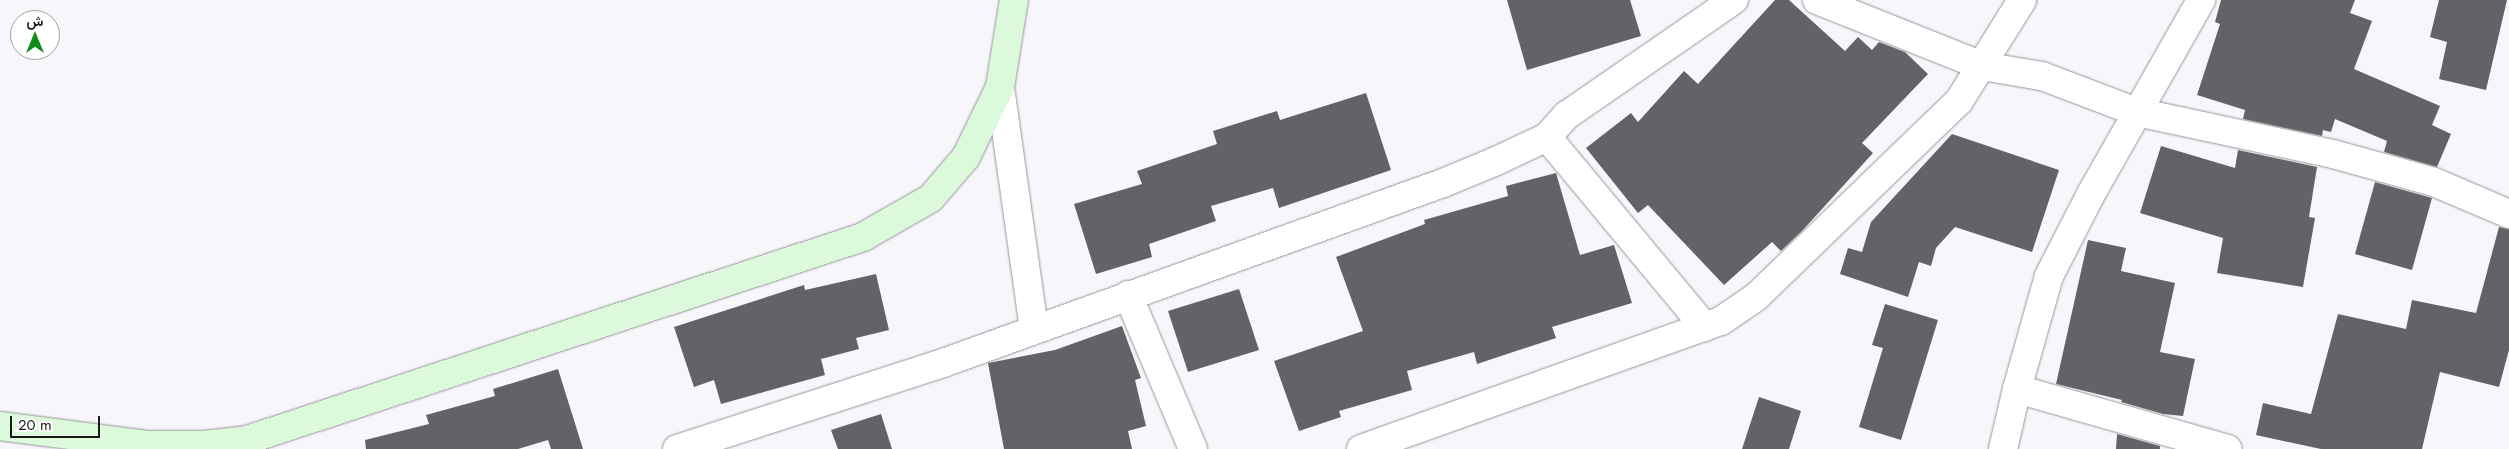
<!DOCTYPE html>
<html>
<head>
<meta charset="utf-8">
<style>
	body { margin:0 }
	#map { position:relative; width:2509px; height:449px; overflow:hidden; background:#f7f6fb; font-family:Jost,Vazirmatn,sans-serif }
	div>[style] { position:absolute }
	.building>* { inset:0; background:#636367 }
	.roads { filter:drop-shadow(0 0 1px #96969a) drop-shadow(0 0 1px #96969a) }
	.street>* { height:28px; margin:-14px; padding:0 14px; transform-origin:14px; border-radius:14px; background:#fff }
	.secondary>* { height:28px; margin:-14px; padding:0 14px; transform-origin:14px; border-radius:14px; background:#ddf9dc }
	span { translate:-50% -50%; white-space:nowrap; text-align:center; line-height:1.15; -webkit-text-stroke:5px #fff; paint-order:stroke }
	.north { position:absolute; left:10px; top:10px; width:50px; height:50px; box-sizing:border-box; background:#fff; border:1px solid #a3a3a4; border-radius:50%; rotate:0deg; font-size:14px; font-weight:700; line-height:20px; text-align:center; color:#1a1a1b }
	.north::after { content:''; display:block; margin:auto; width:18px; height:22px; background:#0e8d18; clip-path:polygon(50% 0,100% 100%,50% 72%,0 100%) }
	.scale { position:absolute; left:10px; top:416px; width:90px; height:22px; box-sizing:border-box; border:2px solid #1a1a1b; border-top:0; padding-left:6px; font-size:15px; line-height:18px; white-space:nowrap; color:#1a1a1b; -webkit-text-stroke:4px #fff; paint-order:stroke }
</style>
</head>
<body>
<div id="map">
	<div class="building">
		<i style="clip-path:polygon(1507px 0,1630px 0,1641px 36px,1527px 70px)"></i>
		<i style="clip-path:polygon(1775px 0,1789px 0,1845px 51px,1858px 37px,1872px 50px,1879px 42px,1905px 52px,1928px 74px,1862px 143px,1873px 153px,1802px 231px,1781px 251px,1772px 242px,1724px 285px,1648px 205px,1638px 213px,1586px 148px,1631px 113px,1638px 122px,1684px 71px,1698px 84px)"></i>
		<i style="clip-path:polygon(2221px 0,2355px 0,2350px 13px,2372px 21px,2354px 69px,2440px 106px,2432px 125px,2451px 134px,2437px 167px,2384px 152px,2387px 141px,2335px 119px,2331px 132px,2323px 130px,2322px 136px,2243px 119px,2245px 110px,2197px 95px,2220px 24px,2215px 22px)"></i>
		<i style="clip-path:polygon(2439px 0,2507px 0,2486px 90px,2439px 79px,2447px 42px,2430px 37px)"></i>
		<i style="clip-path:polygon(1366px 93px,1391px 170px,1279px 208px,1273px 188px,1211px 206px,1216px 221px,1149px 244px,1152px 257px,1096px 274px,1074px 204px,1142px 184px,1137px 171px,1217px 144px,1213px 131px,1277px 111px,1280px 120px)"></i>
		<i style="clip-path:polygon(1952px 134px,2059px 170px,2032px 252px,1955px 227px,1936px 248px,1931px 266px,1919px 262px,1908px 297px,1840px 274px,1848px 248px,1862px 252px,1871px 222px)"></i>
		<i style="clip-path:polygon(2161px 146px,2235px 168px,2238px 150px,2317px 167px,2309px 217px,2315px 218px,2303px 287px,2217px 273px,2223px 238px,2140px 213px)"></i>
		<i style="clip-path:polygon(1556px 173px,1580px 255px,1614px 245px,1632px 303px,1552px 327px,1556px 338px,1477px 364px,1474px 352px,1407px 371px,1412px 390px,1339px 411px,1341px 417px,1299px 431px,1274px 361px,1363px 331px,1336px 257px,1425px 224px,1424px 220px,1508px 196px,1506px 186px)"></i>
		<i style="clip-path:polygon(2375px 182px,2432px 198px,2412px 270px,2355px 254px)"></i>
		<i style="clip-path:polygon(2499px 227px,2509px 229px,2509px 350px,2499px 387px,2440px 372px,2422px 449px,2321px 449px,2256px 435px,2263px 403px,2311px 414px,2338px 314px,2406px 329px,2412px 300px,2476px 313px)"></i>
		<i style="clip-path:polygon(2088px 240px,2126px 248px,2121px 271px,2175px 283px,2160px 352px,2195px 359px,2183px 416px,2163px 414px,2121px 402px,2122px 400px,2056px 384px)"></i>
		<i style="clip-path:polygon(876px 274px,889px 330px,856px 338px,859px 349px,821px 359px,825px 375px,721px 404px,714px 380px,694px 387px,674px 327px,804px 285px,805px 290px)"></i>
		<i style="clip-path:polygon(1239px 289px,1259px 350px,1188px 372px,1168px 311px)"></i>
		<i style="clip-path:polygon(1885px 304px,1938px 320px,1901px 440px,1859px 427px,1883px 348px,1872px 345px)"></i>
		<i style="clip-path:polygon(1122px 326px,1141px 378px,1135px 380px,1146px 426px,1128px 431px,1132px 449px,1004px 449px,988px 363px,1055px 350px)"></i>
		<i style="clip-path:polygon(558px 369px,583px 449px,551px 449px,548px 440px,518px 449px,366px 449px,365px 440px,429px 424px,426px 415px,495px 396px,493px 389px)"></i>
		<i style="clip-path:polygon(1759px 397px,1801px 411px,1789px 449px,1742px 449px)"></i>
		<i style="clip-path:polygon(881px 414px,892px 449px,838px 449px,831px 430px)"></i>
		<i style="clip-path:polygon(2117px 434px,2160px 446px,2160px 449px,2116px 449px)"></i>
	</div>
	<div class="roads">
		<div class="street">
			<i style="left:1817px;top:0;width:178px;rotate:21.8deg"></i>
			<i style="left:1982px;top:66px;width:61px;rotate:9.5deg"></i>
			<i style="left:2042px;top:76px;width:102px;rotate:20.8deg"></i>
			<i style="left:2137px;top:112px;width:200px;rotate:12.1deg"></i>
			<i style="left:2333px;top:154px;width:105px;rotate:15.5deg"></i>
			<i style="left:2434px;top:182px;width:82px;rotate:23.1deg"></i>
			<i style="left:1000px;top:87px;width:245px;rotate:82deg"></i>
			<i style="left:1547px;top:137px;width:247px;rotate:50.3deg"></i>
			<i style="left:1128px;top:295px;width:167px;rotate:67.1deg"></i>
			<i style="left:2017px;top:389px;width:219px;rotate:15.9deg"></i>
			<i style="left:677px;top:449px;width:280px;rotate:-17.9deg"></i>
			<i style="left:943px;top:363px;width:531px;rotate:-19.8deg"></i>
			<i style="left:1443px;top:183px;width:55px;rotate:-22.4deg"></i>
			<i style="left:1494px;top:162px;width:59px;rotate:-25.3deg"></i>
			<i style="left:1547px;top:137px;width:30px;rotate:-48deg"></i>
			<i style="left:1567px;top:115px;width:203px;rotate:-34.6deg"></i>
			<i style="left:1361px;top:449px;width:382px;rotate:-19.6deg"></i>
			<i style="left:1721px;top:321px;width:42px;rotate:-34.4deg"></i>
			<i style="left:1756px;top:297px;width:282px;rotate:-44deg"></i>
			<i style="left:1959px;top:101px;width:119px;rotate:-58deg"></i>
			<i style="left:2003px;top:449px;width:62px;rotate:-76.9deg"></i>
			<i style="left:2017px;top:389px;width:117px;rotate:-74.2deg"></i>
			<i style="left:2049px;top:276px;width:92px;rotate:-62.9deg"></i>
			<i style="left:2091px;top:194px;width:223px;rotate:-60.4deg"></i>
		</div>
		<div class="secondary">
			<i style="left:0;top:426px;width:150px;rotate:7.3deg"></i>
			<i style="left:149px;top:445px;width:55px"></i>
			<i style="left:204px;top:445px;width:43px;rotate:-6.6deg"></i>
			<i style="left:247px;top:440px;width:649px;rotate:-18.24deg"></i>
			<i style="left:863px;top:237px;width:78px;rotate:-29.8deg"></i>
			<i style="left:931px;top:198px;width:54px;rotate:-49.5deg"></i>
			<i style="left:966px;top:157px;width:78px;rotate:-64.1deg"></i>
			<i style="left:1000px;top:87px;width:88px;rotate:-80.9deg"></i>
		</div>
	</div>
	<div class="north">ش</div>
	<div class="scale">20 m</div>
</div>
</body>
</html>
